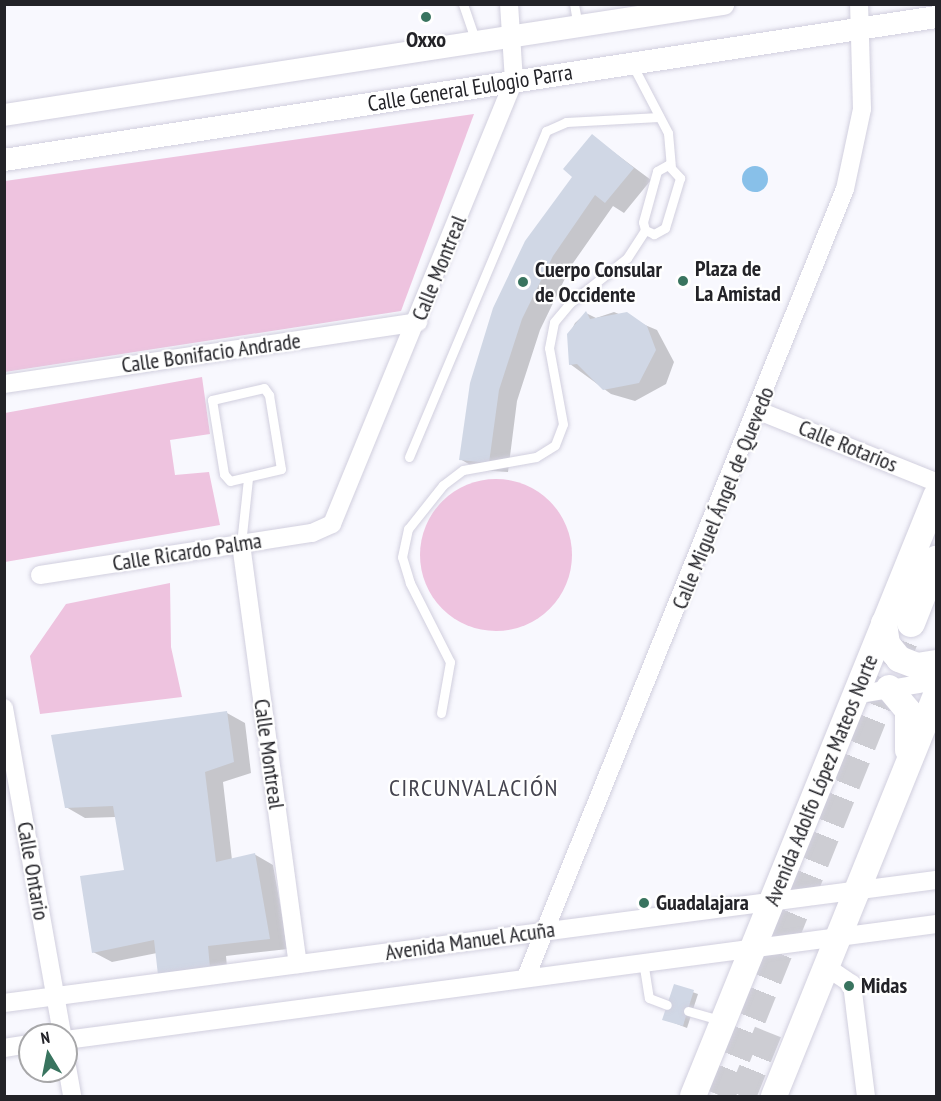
<!DOCTYPE html>
<html>
<head>
<meta charset="utf-8">
<style>
	body { margin:0 }
	#map { position:relative; width:941px; height:1101px; overflow:hidden; background:#f8f8fe; font-family:"PT Sans Narrow",sans-serif }
	div>[style] { position:absolute }
	.green>* { inset:0; background:#eec3df }
	.round { border-radius:50% }
	.water>* { inset:0; background:#88c0e9 }
	.shadow>* { inset:0; background:#0003 }
	.building>* { inset:0; background:#d0d7e5 }
	.primary-tunnel>* { height:28px; margin-top:-14px; transform-origin:0; background:repeating-linear-gradient(90deg,#cdcdd3 0 28px,transparent 0 42px) }
	.roads { filter:drop-shadow(0 0 2px #d1cfde) drop-shadow(0 0 2px #d1cfde) }
	.service>* { height:9px; margin:-4.5px; padding:0 4.5px; transform-origin:4.5px; border-radius:4.5px; background:#fff }
	.minor>* { height:18px; margin:-9px; padding:0 9px; transform-origin:9px; border-radius:9px; background:#fff }
	.tertiary>* { height:22px; margin:-11px; padding:0 11px; transform-origin:11px; border-radius:11px; background:#fff }
	.secondary>* { height:26px; margin:-13px; padding:0 13px; transform-origin:13px; border-radius:13px; background:#fff }
	.primary>* { height:28px; margin:-14px; padding:0 14px; transform-origin:14px; border-radius:14px; background:#fff }
	.dots>* { width:16px; height:16px; translate:-50% -50%; box-sizing:border-box; border:3px solid #fff; border-radius:50% }
	span { translate:-50% -50%; white-space:nowrap; text-align:center; line-height:1.15; -webkit-text-stroke:4.5px #fff; paint-order:stroke }
	.poi-label { font-size:22px; color:#232328; font-weight:700 }
	.left { translate:0 -50%; text-align:left }
	.street-label { font-size:22px; color:#232328 }
	.neighbourhood-label { font-size:24px; color:#454450; letter-spacing:1.5px }
	.frame { position:absolute; inset:0; border:6px solid #232328; pointer-events:none }
	.north { position:absolute; left:18px; top:1023px; width:60px; height:60px; box-sizing:border-box; background:#fff; border:2px solid #a7a7a9; border-radius:50%; rotate:350deg; font-size:16px; font-weight:700; line-height:24px; text-align:center; color:#232328 }
	.north::after { content:''; display:block; margin:auto; width:21px; height:27px; background:#39745f; clip-path:polygon(50% 0,100% 100%,50% 72%,0 100%) }
</style>
</head>
<body>
<div id="map">
	<div class="green">
		<i style="clip-path:polygon(474px 114px,401px 311px,5px 372px,5px 181px)"></i>
		<i style="clip-path:polygon(202px 377px,210px 434px,170px 440px,175px 475px,209px 472px,220px 525px,5px 562px,5px 413px)"></i>
		<i class="round" style="left:420px;top:479px;width:152px;height:152px"></i>
		<i style="clip-path:polygon(170px 583px,171px 647px,182px 697px,40px 714px,30px 656px,66px 604px)"></i>
	</div>
	<div class="water">
		<i class="round" style="left:742px;top:166px;width:26px;height:26px"></i>
	</div>
	<div class="shadow">
		<i style="clip-path:polygon(592px 136px,651px 180px,624px 213px,613px 206px,571px 266px,540px 330px,517px 401px,508px 472px,479px 470px,460px 459px)"></i>
		<i style="clip-path:polygon(614px 312px,657px 330px,674px 362px,666px 384px,635px 401px,611px 394px,570px 364px,569px 335px,575px 323px,586px 313px,596px 318px)"></i>
		<i style="clip-path:polygon(227px 713px,245px 723px,251px 773px,223px 782px,232px 860px,254px 854px,273px 865px,288px 949px,226px 956px,228px 978px,157px 953px,112px 962px,93px 952px,126px 871px,116px 817px,85px 818px,66px 807px)"></i>
		<i style="clip-path:polygon(675px 986px,698px 994px,687px 1028px,664px 1019px)"></i>
	</div>
	<div class="building">
		<i style="clip-path:polygon(592px 134px,634px 168px,605px 203px,595px 195px,553px 256px,522px 319px,499px 390px,489px 463px,459px 460px,470px 383px,493px 308px,525px 241px,572px 177px,563px 169px)"></i>
		<i style="clip-path:polygon(586px 311px,590px 319px,627px 312px,647px 326px,656px 350px,639px 383px,603px 390px,577px 364px,569px 365px,567px 334px)"></i>
		<i style="clip-path:polygon(227px 711px,234px 762px,205px 772px,216px 862px,255px 853px,270px 939px,208px 946px,210px 968px,158px 975px,154px 940px,92px 953px,80px 876px,124px 870px,113px 806px,65px 808px,51px 735px)"></i>
		<i style="clip-path:polygon(674px 984px,694px 990px,683px 1026px,662px 1020px)"></i>
	</div>
	<div class="primary-tunnel">
		<i style="left:721px;top:1096px;width:510px;rotate:-68.12deg"></i>
		<i style="left:742px;top:1096px;width:69px;rotate:-67.9deg"></i>
	</div>
	<div class="roads">
		<div class="service">
			<i style="left:463px;top:4px;width:40px;rotate:71.1deg"></i>
			<i style="left:574px;top:4px;width:23px;rotate:80deg"></i>
			<i style="left:632px;top:64px;width:78px;rotate:62.4deg"></i>
			<i style="left:668px;top:133px;width:33px;rotate:85deg"></i>
			<i style="left:668px;top:165px;width:18px;rotate:47deg"></i>
			<i style="left:680px;top:178px;width:52px;rotate:106.7deg"></i>
			<i style="left:665px;top:228px;width:13px;rotate:151deg"></i>
			<i style="left:654px;top:234px;width:10px;rotate:-156deg"></i>
			<i style="left:645px;top:230px;width:8px;rotate:-104deg"></i>
			<i style="left:643px;top:222px;width:53px;rotate:-74.6deg"></i>
			<i style="left:657px;top:171px;width:13px;rotate:-29deg"></i>
			<i style="left:264px;top:388px;width:9px;rotate:54deg"></i>
			<i style="left:269px;top:395px;width:75px;rotate:80.8deg"></i>
			<i style="left:281px;top:469px;width:52px;rotate:166.8deg"></i>
			<i style="left:230px;top:481px;width:9px;rotate:-131deg"></i>
			<i style="left:224px;top:474px;width:75px;rotate:-99.2deg"></i>
			<i style="left:212px;top:400px;width:53px;rotate:-13deg"></i>
			<i style="left:409px;top:457px;width:354px;rotate:-67.2deg"></i>
			<i style="left:546px;top:131px;width:22px;rotate:-24deg"></i>
			<i style="left:566px;top:122px;width:93px;rotate:-3.1deg"></i>
			<i style="left:241px;top:544px;width:65px;rotate:-83.9deg"></i>
			<i style="left:441px;top:713px;width:52px;rotate:-80deg"></i>
			<i style="left:450px;top:662px;width:89px;rotate:-116.9deg"></i>
			<i style="left:410px;top:583px;width:27px;rotate:-107deg"></i>
			<i style="left:402px;top:557px;width:29px;rotate:-78deg"></i>
			<i style="left:408px;top:529px;width:56px;rotate:-51.5deg"></i>
			<i style="left:443px;top:485px;width:25px;rotate:-37deg"></i>
			<i style="left:463px;top:470px;width:74px;rotate:-10.1deg"></i>
			<i style="left:536px;top:457px;width:22px;rotate:-32deg"></i>
			<i style="left:555px;top:445px;width:22px;rotate:-69deg"></i>
			<i style="left:563px;top:424px;width:77px;rotate:-100.4deg"></i>
			<i style="left:549px;top:348px;width:26px;rotate:-79deg"></i>
			<i style="left:554px;top:322px;width:25px;rotate:-50deg"></i>
			<i style="left:570px;top:303px;width:73px;rotate:-38.3deg"></i>
			<i style="left:627px;top:258px;width:33px;rotate:-57deg"></i>
			<i style="left:643px;top:961px;width:37px;rotate:81deg"></i>
			<i style="left:649px;top:998px;width:19px;rotate:21deg"></i>
			<i style="left:688px;top:1011px;width:36px;rotate:16deg"></i>
		</div>
		<div class="minor">
			<i style="left:4px;top:384px;width:419px;rotate:-8.5deg"></i>
			<i style="left:759px;top:411px;width:191px;rotate:21.9deg"></i>
			<i style="left:241px;top:544px;width:424px;rotate:82.3deg"></i>
			<i style="left:40px;top:575px;width:275px;rotate:-8.8deg"></i>
			<i style="left:312px;top:533px;width:22px;rotate:-24deg"></i>
			<i style="left:332px;top:524px;width:479px;rotate:-67.7deg"></i>
			<i style="left:514px;top:81px;width:77px;rotate:-93.7deg"></i>
			<i style="left:855px;top:695px;width:82px;rotate:-9.8deg"></i>
			<i style="left:4px;top:708px;width:332px;rotate:79.9deg"></i>
			<i style="left:828px;top:968px;width:29px;rotate:34deg"></i>
			<i style="left:852px;top:984px;width:113px;rotate:82.9deg"></i>
			<i style="left:526px;top:977px;width:850px;rotate:-67.96deg"></i>
			<i style="left:845px;top:189px;width:82px;rotate:-78deg"></i>
			<i style="left:862px;top:109px;width:105px;rotate:-91.6deg"></i>
			<i style="left:4px;top:1003px;width:940px;rotate:-7.52deg"></i>
			<i style="left:66px;top:1040px;width:878px;rotate:-7.59deg"></i>
			<i style="left:4px;top:1048px;width:26px;rotate:-9deg"></i>
			<i style="left:66px;top:1061px;width:36px;rotate:80deg"></i>
		</div>
		<div class="tertiary">
			<i style="left:4px;top:115px;width:728px;rotate:-8.78deg"></i>
			<i style="left:4px;top:160px;width:943px;rotate:-8.72deg"></i>
		</div>
		<div class="secondary">
			<i style="left:884px;top:623px;width:21px;rotate:82deg"></i>
			<i style="left:887px;top:644px;width:19px;rotate:51deg"></i>
			<i style="left:899px;top:659px;width:19px;rotate:21deg"></i>
			<i style="left:917px;top:666px;width:19px;rotate:-9deg"></i>
			<i style="left:889px;top:688px;width:30px;rotate:50deg"></i>
			<i style="left:908px;top:711px;width:39px;rotate:90deg"></i>
			<i style="left:693px;top:1096px;width:647px;rotate:-67.95deg"></i>
			<i style="left:774px;top:1096px;width:432px;rotate:-68deg"></i>
		</div>
		<div class="primary">
			<i style="left:911px;top:623px;width:68px;rotate:-68.4deg"></i>
		</div>
	</div>
	<div class="dots">
		<i style="left:426px;top:17px;background:#39745f"></i>
		<i style="left:683px;top:281px;background:#39745f"></i>
		<i style="left:523px;top:282px;background:#39745f"></i>
		<i style="left:644px;top:903px;background:#39745f"></i>
		<i style="left:849px;top:986px;background:#39745f"></i>
	</div>
	<div class="poi-label">
		<span style="left:426px;top:40px">Oxxo</span>
		<span class="left" style="left:695px;top:281px">Plaza de<br>La Amistad</span>
		<span class="left" style="left:535px;top:282px">Cuerpo Consular<br>de Occidente</span>
		<span class="left" style="left:656px;top:903px">Guadalajara</span>
		<span class="left" style="left:861px;top:986px">Midas</span>
	</div>
	<div class="street-label">
		<span style="left:470px;top:88px;rotate:-9deg">Calle General Eulogio Parra</span>
		<span style="left:439px;top:268px;rotate:-68deg">Calle Montreal</span>
		<span style="left:211px;top:353px;rotate:-8deg">Calle Bonifacio Andrade</span>
		<span style="left:848px;top:446px;rotate:22deg">Calle Rotarios</span>
		<span style="left:723px;top:498px;rotate:-68deg">Calle Miguel Ángel de Quevedo</span>
		<span style="left:187px;top:552px;rotate:-9deg">Calle Ricardo Palma</span>
		<span style="left:269px;top:754px;rotate:82deg">Calle Montreal</span>
		<span style="left:821px;top:780px;rotate:-68deg">Avenida Adolfo López Mateos Norte</span>
		<span style="left:33px;top:871px;rotate:80deg">Calle Ontario</span>
		<span style="left:470px;top:941px;rotate:-8deg">Avenida Manuel Acuña</span>
	</div>
	<div class="neighbourhood-label">
		<span style="left:474px;top:788px">CIRCUNVALACIÓN</span>
	</div>
	<div class="frame"></div>
	<div class="north">N</div>
</div>
</body>
</html>
